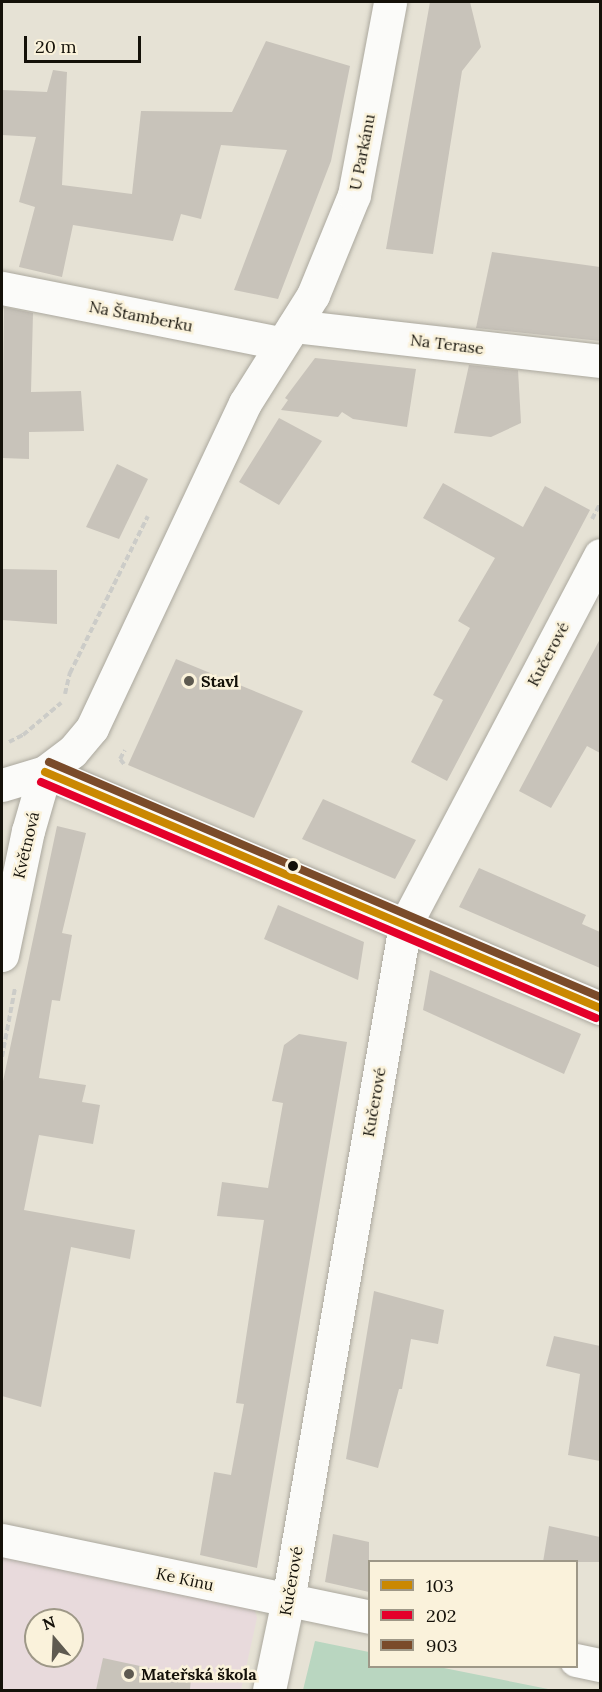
<!DOCTYPE html>
<html>
<head>
<meta charset="utf-8">
<style>
	body { margin:0 }
	#map { position:relative; width:602px; height:1692px; overflow:hidden; background:#e6e2d5; font-family:Lora,serif }
	div>[style] { position:absolute }
	.education>* { inset:0; background:#e8dadc }
	.green>* { inset:0; background:#b9d6c0 }
	.building>* { inset:0; background:#c8c3ba }
	.path>* { height:4px; margin-top:-2px; transform-origin:0; background:repeating-linear-gradient(90deg,#ccccc8 0 6px,transparent 0 9px) }
	.roads { filter:drop-shadow(0 0 2px #aba89e) drop-shadow(0 0 2px #aba89e) }
	.minor>* { height:33px; margin:-16.5px; padding:0 16.5px; transform-origin:16.5px; border-radius:16.5px; background:#fbfbf9 }
	.tertiary>* { height:33px; margin:-16.5px; padding:0 16.5px; transform-origin:16.5px; border-radius:16.5px; background:#fbfbf9 }
	.bus-1>* { height:8px; margin:-4px; padding:0 4px; transform-origin:4px; border-radius:4px; background:#ca8802 }
	.bus-2>* { height:8px; margin:-4px; padding:0 4px; transform-origin:4px; border-radius:4px; background:#e4002b }
	.bus-3>* { height:8px; margin:-4px; padding:0 4px; transform-origin:4px; border-radius:4px; background:#7a4b2a }
	.dots>* { width:16px; height:16px; translate:-50% -50%; box-sizing:border-box; border:3px solid #faf2db; border-radius:50% }
	span { translate:-50% -50%; white-space:nowrap; text-align:center; line-height:1.15; -webkit-text-stroke:5px #faf2db; paint-order:stroke }
	.street-label { font-size:16px; color:#141109 }
	.poi-label { font-size:16px; color:#141109; font-weight:700 }
	.left { translate:0 -50%; text-align:left }
	.frame { position:absolute; inset:0; border:3px solid #141109; pointer-events:none }
	.legend { position:absolute; left:368px; top:1560px; width:210px; height:108px; box-sizing:border-box; background:#faf2db; border:2px solid #9e9887; margin:0; padding:8px 10px; list-style:none; font-size:18px; color:#141109 }
	.legend li { display:flex; align-items:center; gap:12px; height:30px }
	.legend b { width:30px; border:2px solid #9e9887 }
	.north { position:absolute; left:24px; top:1608px; width:60px; height:60px; box-sizing:border-box; background:#faf2db; border:2px solid #9e9887; border-radius:50%; rotate:341deg; font-size:16px; font-weight:700; line-height:24px; text-align:center; color:#141109 }
	.north::after { content:''; display:block; margin:auto; width:21px; height:27px; background:#5e5a50; clip-path:polygon(50% 0,100% 100%,50% 72%,0 100%) }
	.scale { position:absolute; left:24px; top:36px; width:117px; height:27px; box-sizing:border-box; border:3px solid #141109; border-top:0; padding-left:8px; font-size:18px; line-height:21px; white-space:nowrap; color:#141109; -webkit-text-stroke:4px #faf2db; paint-order:stroke }
</style>
</head>
<body>
<div id="map">
	<div class="education">
		<i style="clip-path:polygon(evenodd,2px 1551px,252px 1602px,257px 1618px,241px 1690px,2px 1690px,2px 1551px,36px 1620px,72px 1620px,72px 1656px,36px 1656px,36px 1620px)"></i>
	</div>
	<div class="green">
		<i style="clip-path:polygon(315px 1641px,369px 1652px,370px 1666px,439px 1667px,553px 1690px,303px 1690px)"></i>
	</div>
	<div class="building">
		<i style="clip-path:polygon(430px 2px,470px 2px,481px 47px,462px 71px,433px 254px,386px 249px)"></i>
		<i style="clip-path:polygon(266px 41px,350px 66px,331px 161px,278px 299px,234px 290px,287px 150px,221px 145px,201px 219px,181px 214px,173px 241px,73px 225px,62px 277px,19px 267px,35px 207px,19px 202px,36px 137px,2px 135px,2px 90px,47px 92px,53px 70px,67px 72px,62px 185px,132px 194px,141px 111px,232px 112px)"></i>
		<i style="clip-path:polygon(492px 252px,600px 267px,600px 341px,476px 328px)"></i>
		<i style="clip-path:polygon(4px 307px,33px 313px,31px 392px,81px 391px,84px 431px,29px 432px,29px 459px,2px 458px)"></i>
		<i style="clip-path:polygon(315px 358px,416px 369px,407px 427px,353px 419px,342px 412px,338px 417px,281px 410px,288px 400px,285px 398px)"></i>
		<i style="clip-path:polygon(469px 365px,518px 370px,521px 423px,491px 437px,454px 433px)"></i>
		<i style="clip-path:polygon(279px 418px,322px 441px,279px 505px,239px 482px)"></i>
		<i style="clip-path:polygon(117px 464px,148px 479px,119px 539px,86px 527px)"></i>
		<i style="clip-path:polygon(443px 483px,523px 527px,545px 486px,590px 510px,447px 781px,411px 762px,443px 700px,433px 695px,470px 628px,458px 621px,495px 558px,423px 518px)"></i>
		<i style="clip-path:polygon(2px 569px,57px 570px,57px 624px,2px 620px)"></i>
		<i style="clip-path:polygon(600px 639px,600px 753px,587px 746px,551px 808px,519px 791px)"></i>
		<i style="clip-path:polygon(176px 659px,303px 711px,254px 818px,128px 765px)"></i>
		<i style="clip-path:polygon(323px 799px,416px 840px,395px 879px,302px 839px)"></i>
		<i style="clip-path:polygon(57px 826px,86px 833px,62px 933px,72px 935px,60px 1001px,52px 1000px,39px 1078px,86px 1085px,82px 1102px,100px 1105px,93px 1144px,39px 1135px,24px 1210px,135px 1230px,130px 1259px,71px 1247px,41px 1407px,2px 1396px,2px 1086px)"></i>
		<i style="clip-path:polygon(479px 868px,586px 915px,582px 924px,600px 932px,600px 968px,459px 907px)"></i>
		<i style="clip-path:polygon(278px 905px,364px 942px,358px 980px,264px 939px)"></i>
		<i style="clip-path:polygon(430px 970px,581px 1034px,564px 1074px,423px 1010px)"></i>
		<i style="clip-path:polygon(299px 1034px,347px 1042px,257px 1568px,200px 1555px,214px 1472px,231px 1475px,244px 1404px,236px 1403px,264px 1220px,217px 1216px,222px 1182px,268px 1188px,283px 1103px,272px 1101px,284px 1045px)"></i>
		<i style="clip-path:polygon(374px 1291px,444px 1310px,438px 1344px,411px 1339px,402px 1389px,399px 1389px,378px 1468px,346px 1459px)"></i>
		<i style="clip-path:polygon(554px 1336px,600px 1346px,600px 1461px,568px 1455px,580px 1374px,546px 1366px)"></i>
		<i style="clip-path:polygon(549px 1526px,600px 1537px,600px 1562px,543px 1562px)"></i>
		<i style="clip-path:polygon(333px 1534px,369px 1542px,369px 1592px,325px 1582px)"></i>
		<i style="clip-path:polygon(103px 1658px,191px 1677px,190px 1690px,96px 1690px)"></i>
	</div>
	<div class="path">
		<i style="left:592px;top:519px;width:17px;rotate:-62deg"></i>
		<i style="left:65px;top:694px;width:22px;rotate:-77deg"></i>
		<i style="left:70px;top:673px;width:175px;rotate:-63.6deg"></i>
		<i style="left:9px;top:742px;width:16px;rotate:-27deg"></i>
		<i style="left:23px;top:735px;width:50px;rotate:-40.1deg"></i>
		<i style="left:124px;top:764px;width:6px;rotate:-129deg"></i>
		<i style="left:120px;top:759px;width:10px;rotate:-61deg"></i>
		<i style="left:2px;top:1057px;width:70px;rotate:-79.3deg"></i>
	</div>
	<div class="roads">
		<div class="minor">
			<i style="left:2px;top:288px;width:284px;rotate:11.2deg"></i>
			<i style="left:294px;top:326px;width:308px;rotate:6.5deg"></i>
			<i style="left:2px;top:955px;width:127px;rotate:-78.2deg"></i>
			<i style="left:28px;top:831px;width:61px;rotate:-73.9deg"></i>
			<i style="left:45px;top:772px;width:603px;rotate:23.04deg"></i>
			<i style="left:2px;top:1540px;width:376px;rotate:11.8deg"></i>
			<i style="left:576px;top:1660px;width:25px;rotate:12deg"></i>
			<i style="left:269px;top:1690px;width:92px;rotate:-78.1deg"></i>
			<i style="left:288px;top:1600px;width:685px;rotate:-80.17deg"></i>
			<i style="left:405px;top:925px;width:418px;rotate:-62.2deg"></i>
		</div>
		<div class="tertiary">
			<i style="left:2px;top:785px;width:45px;rotate:-16.8deg"></i>
			<i style="left:45px;top:772px;width:34px;rotate:-37deg"></i>
			<i style="left:72px;top:752px;width:31px;rotate:-50deg"></i>
			<i style="left:92px;top:728px;width:359px;rotate:-64.8deg"></i>
			<i style="left:245px;top:403px;width:128px;rotate:-57.8deg"></i>
			<i style="left:313px;top:295px;width:108px;rotate:-67.7deg"></i>
			<i style="left:354px;top:195px;width:196px;rotate:-79.4deg"></i>
		</div>
	</div>
	<div class="bus-1">
		<i style="left:45px;top:772px;width:603px;rotate:23.04deg"></i>
	</div>
	<div class="bus-2">
		<i style="left:41px;top:782px;width:603px;rotate:23.04deg"></i>
	</div>
	<div class="bus-3">
		<i style="left:49px;top:762px;width:599px;rotate:23.1deg"></i>
	</div>
	<div class="dots">
		<i style="left:189px;top:681px;background:#5e5a50"></i>
		<i style="left:293px;top:866px;background:#141109"></i>
		<i style="left:129px;top:1674px;background:#5e5a50"></i>
	</div>
	<div class="street-label">
		<span style="left:362px;top:152px;rotate:-79deg">U Parkánu</span>
		<span style="left:141px;top:316px;rotate:11deg">Na Štamberku</span>
		<span style="left:447px;top:344px;rotate:7deg">Na Terase</span>
		<span style="left:548px;top:654px;rotate:-62deg">Kučerové</span>
		<span style="left:26px;top:845px;rotate:-77deg">Květnová</span>
		<span style="left:374px;top:1102px;rotate:-80deg">Kučerové</span>
		<span style="left:185px;top:1579px;rotate:12deg">Ke Kinu</span>
		<span style="left:291px;top:1581px;rotate:-80deg">Kučerové</span>
	</div>
	<div class="poi-label">
		<span class="left" style="left:201px;top:681px">Stavl</span>
		<span class="left" style="left:141px;top:1674px">Mateřská škola</span>
	</div>
	<div class="frame"></div>
	<ul class="legend">
	<li><b style="height:8px;background:#ca8802"></b>103</li>
	<li><b style="height:8px;background:#e4002b"></b>202</li>
	<li><b style="height:8px;background:#7a4b2a"></b>903</li>
	</ul>
	<div class="north">N</div>
	<div class="scale">20 m</div>
</div>
</body>
</html>
